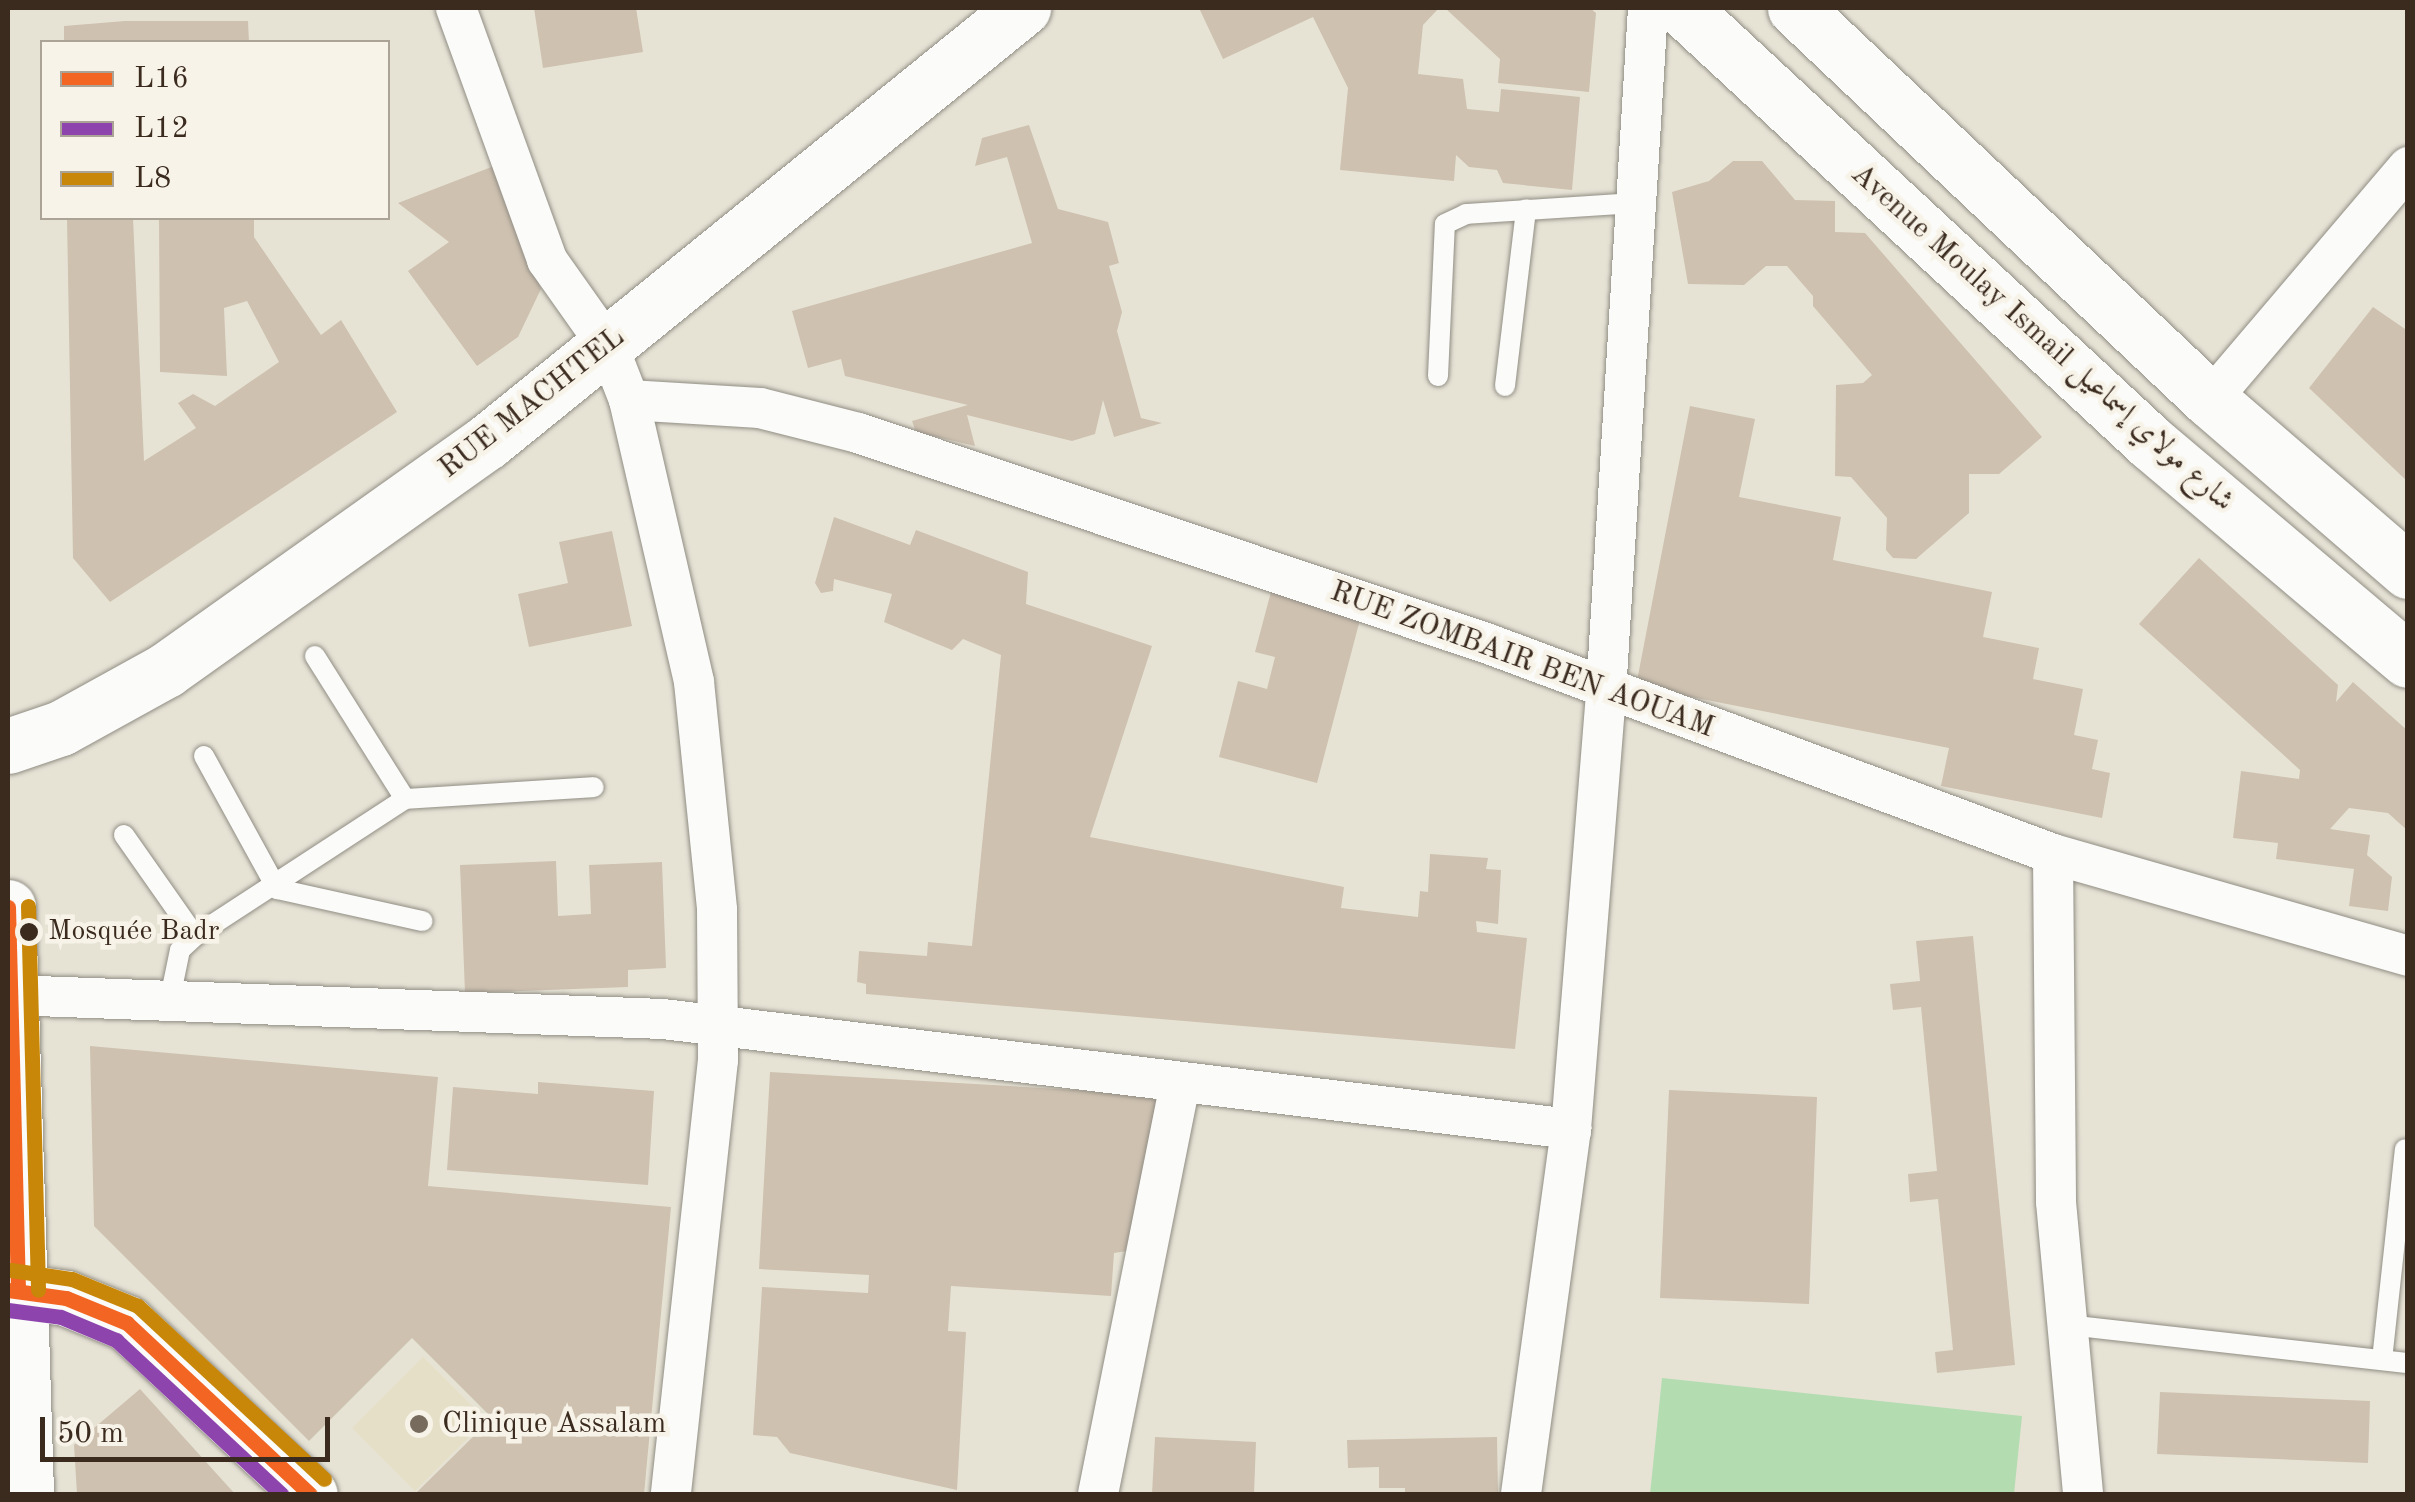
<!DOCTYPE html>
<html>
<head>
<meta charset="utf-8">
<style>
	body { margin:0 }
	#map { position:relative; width:2415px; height:1502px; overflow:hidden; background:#e6e3d5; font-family:"Old Standard TT",Amiri,serif }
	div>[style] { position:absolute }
	.built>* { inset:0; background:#e4dfc6 }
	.green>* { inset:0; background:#b4dcb1 }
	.building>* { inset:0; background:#cec1b0 }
	.roads { filter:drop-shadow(0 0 2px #918d84) drop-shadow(0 0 2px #918d84) }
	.lane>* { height:20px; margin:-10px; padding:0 10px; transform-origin:10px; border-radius:10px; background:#fbfbf9 }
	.street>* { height:40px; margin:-20px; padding:0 20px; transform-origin:20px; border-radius:20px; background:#fbfbf9 }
	.secondary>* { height:55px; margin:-27.5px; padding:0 27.5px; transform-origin:27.5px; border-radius:27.5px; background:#fbfbf9 }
	.highway>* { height:55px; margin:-27.5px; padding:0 27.5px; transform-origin:27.5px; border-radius:27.5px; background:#fbfbf9 }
	.bus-1>* { height:15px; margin:-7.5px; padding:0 7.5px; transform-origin:7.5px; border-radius:7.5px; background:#f26522 }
	.bus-2>* { height:15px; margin:-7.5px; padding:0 7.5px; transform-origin:7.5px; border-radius:7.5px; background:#8e44ad }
	.bus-3>* { height:15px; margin:-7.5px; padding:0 7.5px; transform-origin:7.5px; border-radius:7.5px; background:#c88708 }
	.dots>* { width:28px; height:28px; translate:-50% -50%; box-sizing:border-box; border:5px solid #f7f3e8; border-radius:50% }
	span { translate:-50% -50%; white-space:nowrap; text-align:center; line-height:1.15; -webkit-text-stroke:9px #f7f3e8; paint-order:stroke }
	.bus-label { font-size:28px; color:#3b2a1e }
	.left { translate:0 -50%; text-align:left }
	.street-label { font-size:30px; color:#3b2a1e }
	.poi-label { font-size:30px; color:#3b2a1e }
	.frame { position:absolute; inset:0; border:10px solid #3b2a1e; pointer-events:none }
	.legend { position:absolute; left:40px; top:40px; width:350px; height:180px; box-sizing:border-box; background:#f7f3e8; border:2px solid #aca397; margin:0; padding:12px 18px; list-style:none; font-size:30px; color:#3b2a1e }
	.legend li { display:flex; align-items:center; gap:20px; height:50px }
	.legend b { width:50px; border:2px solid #aca397 }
	.scale { position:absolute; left:40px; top:1417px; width:290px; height:45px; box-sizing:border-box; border:5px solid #3b2a1e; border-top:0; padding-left:12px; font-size:30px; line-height:35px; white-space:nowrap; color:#3b2a1e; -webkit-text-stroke:8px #f7f3e8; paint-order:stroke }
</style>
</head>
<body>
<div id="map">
	<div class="built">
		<i style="clip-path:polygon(423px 1357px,486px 1420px,415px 1491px,352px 1428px)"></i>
	</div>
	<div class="green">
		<i style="clip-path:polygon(1662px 1378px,2022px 1416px,2014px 1494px,1650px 1494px)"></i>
	</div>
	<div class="building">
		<i style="clip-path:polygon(534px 8px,636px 8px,643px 52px,543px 68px)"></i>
		<i style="clip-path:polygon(1199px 8px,1439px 8px,1423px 25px,1418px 74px,1463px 79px,1467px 109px,1499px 112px,1501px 89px,1580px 97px,1572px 190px,1503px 183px,1497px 170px,1469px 167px,1456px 155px,1454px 181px,1340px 170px,1348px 88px,1313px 17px,1223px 59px)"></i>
		<i style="clip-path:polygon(1445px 8px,1590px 8px,1596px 13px,1589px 92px,1498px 83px,1500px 59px)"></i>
		<i style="clip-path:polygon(125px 21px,248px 21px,249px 42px,64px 42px,64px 26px)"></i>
		<i style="clip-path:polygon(1029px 125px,1058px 209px,1108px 222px,1119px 263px,1109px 266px,1122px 312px,1117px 331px,1141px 418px,1162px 423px,1114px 437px,1103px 400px,1095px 434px,1072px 441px,967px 415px,975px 446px,916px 432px,912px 421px,968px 405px,845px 376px,841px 359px,808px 368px,792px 311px,1032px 243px,1007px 157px,975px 166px,982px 138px)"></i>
		<i style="clip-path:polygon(1733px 161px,1762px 161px,1795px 200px,1835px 201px,1835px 232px,1865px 233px,2042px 437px,1999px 474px,1969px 474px,1969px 513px,1916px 559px,1893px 558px,1886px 550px,1887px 518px,1851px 477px,1835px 476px,1836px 385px,1863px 383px,1872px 375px,1813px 306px,1813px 296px,1787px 266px,1766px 266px,1744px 285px,1688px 284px,1672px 192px,1709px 181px)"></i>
		<i style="clip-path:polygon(494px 166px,541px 289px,518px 337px,477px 366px,408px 271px,449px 242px,398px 203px)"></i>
		<i style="clip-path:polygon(67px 218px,133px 218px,144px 461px,196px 428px,178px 403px,193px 394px,215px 406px,279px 362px,247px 301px,224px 308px,227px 376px,160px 372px,159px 218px,254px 218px,254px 237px,321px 335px,341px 320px,397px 412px,110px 602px,73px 558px)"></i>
		<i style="clip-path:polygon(2373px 307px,2408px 331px,2408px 482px,2309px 388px)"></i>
		<i style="clip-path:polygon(1690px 406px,1755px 419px,1739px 497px,1841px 517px,1833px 560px,1992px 592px,1983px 637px,2039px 648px,2033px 679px,2083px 689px,2074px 735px,2098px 740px,2092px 769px,2110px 773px,2102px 818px,1941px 786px,1949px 748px,1636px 686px)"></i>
		<i style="clip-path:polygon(834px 517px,910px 545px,916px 530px,1028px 572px,1026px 604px,1152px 646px,1090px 837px,1344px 887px,1341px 908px,1418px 917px,1420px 891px,1428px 892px,1430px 854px,1488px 858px,1486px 869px,1501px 870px,1498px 924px,1476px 921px,1477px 932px,1527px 938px,1515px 1049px,866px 994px,866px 984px,857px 982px,859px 951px,927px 956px,928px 942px,972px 946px,1001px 655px,963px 639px,952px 650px,884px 622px,892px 594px,834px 579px,833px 591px,821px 593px,815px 583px)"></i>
		<i style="clip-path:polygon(612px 531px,632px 626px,529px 647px,518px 594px,568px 583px,559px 542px)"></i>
		<i style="clip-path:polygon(2199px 558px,2338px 685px,2336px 702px,2353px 682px,2408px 731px,2408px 831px,2388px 813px,2349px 808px,2330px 829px,2370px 835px,2367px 855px,2392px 877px,2388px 911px,2349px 906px,2354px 869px,2276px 859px,2278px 843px,2233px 838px,2241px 771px,2299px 779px,2300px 770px,2139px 624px)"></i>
		<i style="clip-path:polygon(1272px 588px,1362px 612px,1317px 783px,1219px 757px,1238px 681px,1267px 689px,1275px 657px,1255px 652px)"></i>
		<i style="clip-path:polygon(556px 861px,558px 916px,591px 914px,589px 865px,662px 862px,666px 968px,628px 970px,628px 987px,465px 993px,460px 865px)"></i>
		<i style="clip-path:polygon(1973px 936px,2015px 1365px,1937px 1373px,1935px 1352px,1953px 1350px,1938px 1199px,1910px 1202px,1908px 1174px,1937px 1171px,1921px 1007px,1893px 1010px,1890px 984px,1920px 981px,1916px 941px)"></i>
		<i style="clip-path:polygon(90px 1046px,438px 1077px,428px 1186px,671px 1207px,644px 1494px,415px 1494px,492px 1418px,412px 1338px,309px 1441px,94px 1226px)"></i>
		<i style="clip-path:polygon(770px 1072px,1162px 1095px,1140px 1249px,1114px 1253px,1111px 1296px,951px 1286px,948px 1331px,966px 1332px,957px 1490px,790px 1453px,777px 1437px,753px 1435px,762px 1287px,868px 1293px,869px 1275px,759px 1269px)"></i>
		<i style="clip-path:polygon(538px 1082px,654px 1091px,648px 1185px,447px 1170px,453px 1087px,538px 1094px)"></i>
		<i style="clip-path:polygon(1669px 1090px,1817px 1097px,1809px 1304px,1660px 1298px)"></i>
		<i style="clip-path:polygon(140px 1389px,235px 1494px,77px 1494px,74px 1445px)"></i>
		<i style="clip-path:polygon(2160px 1392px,2370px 1401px,2368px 1463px,2157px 1454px)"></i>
		<i style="clip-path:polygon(1155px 1437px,1256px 1442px,1254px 1494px,1152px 1494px)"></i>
		<i style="clip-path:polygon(1497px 1437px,1498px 1494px,1405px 1494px,1405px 1488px,1379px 1488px,1379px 1467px,1348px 1468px,1347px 1440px)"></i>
	</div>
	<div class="roads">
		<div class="lane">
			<i style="left:1438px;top:376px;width:152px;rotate:-87.4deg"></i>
			<i style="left:1445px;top:224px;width:23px;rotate:-25deg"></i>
			<i style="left:1466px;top:214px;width:171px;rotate:-3.7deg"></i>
			<i style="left:1505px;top:386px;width:178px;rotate:-83.2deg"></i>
			<i style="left:204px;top:756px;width:152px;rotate:61.2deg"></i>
			<i style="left:277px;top:889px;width:149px;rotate:12.4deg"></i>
			<i style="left:405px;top:799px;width:189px;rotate:-3.6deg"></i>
			<i style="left:124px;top:835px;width:123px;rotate:54.9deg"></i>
			<i style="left:169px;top:1003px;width:54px;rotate:-78.3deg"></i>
			<i style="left:180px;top:950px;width:21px;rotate:-43deg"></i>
			<i style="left:195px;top:936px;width:251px;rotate:-33.1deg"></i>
			<i style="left:405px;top:799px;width:169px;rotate:-122.2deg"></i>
			<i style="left:2068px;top:1325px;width:342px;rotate:6.4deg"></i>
			<i style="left:2382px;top:1360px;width:212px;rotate:-83.8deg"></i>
		</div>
		<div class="street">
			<i style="left:456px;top:8px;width:268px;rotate:70.1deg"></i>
			<i style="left:547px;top:260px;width:105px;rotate:54.7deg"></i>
			<i style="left:608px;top:346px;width:58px;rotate:68.7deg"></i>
			<i style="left:629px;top:400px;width:289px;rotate:77deg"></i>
			<i style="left:694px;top:682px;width:229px;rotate:84.2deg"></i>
			<i style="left:717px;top:910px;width:150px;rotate:89.6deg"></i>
			<i style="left:718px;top:1060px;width:437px;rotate:96.2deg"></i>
			<i style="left:629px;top:400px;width:131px;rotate:3.5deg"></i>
			<i style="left:760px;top:408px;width:101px;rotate:14.3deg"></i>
			<i style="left:858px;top:433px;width:662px;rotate:18.49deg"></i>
			<i style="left:1486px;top:643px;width:605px;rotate:20.41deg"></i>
			<i style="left:2053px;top:854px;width:369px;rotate:16deg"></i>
			<i style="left:2210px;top:400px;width:306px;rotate:-49.6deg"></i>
			<i style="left:2053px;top:854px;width:348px;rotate:89.5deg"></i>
			<i style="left:2056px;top:1202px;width:293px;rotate:84.7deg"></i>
			<i style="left:9px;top:995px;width:654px;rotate:2.1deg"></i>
			<i style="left:663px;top:1019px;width:915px;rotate:6.91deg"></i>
			<i style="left:1098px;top:1494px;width:419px;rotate:-78.7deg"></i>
			<i style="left:1521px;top:1494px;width:368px;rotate:-82.2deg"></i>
			<i style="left:1571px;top:1129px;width:437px;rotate:-85.4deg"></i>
			<i style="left:1606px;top:693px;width:686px;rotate:-86.49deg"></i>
		</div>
		<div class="secondary">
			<i style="left:8px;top:746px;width:56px;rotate:-18.8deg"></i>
			<i style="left:61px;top:728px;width:120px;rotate:-28.9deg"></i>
			<i style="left:166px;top:670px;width:394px;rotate:-35.4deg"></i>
			<i style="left:487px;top:442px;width:690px;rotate:-39deg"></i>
			<i style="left:8px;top:907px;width:587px;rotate:88.24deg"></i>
			<i style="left:8px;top:1290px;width:59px;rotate:7.9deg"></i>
			<i style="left:66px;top:1298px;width:66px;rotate:22.3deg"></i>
			<i style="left:127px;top:1323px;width:250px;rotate:43.1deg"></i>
		</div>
		<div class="highway">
			<i style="left:1682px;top:8px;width:640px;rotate:42.85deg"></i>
			<i style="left:2151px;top:443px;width:336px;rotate:40.2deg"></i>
			<i style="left:1795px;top:8px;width:571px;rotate:43.37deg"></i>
			<i style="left:2210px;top:400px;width:262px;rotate:40.8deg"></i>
		</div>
	</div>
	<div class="bus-1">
		<i style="left:8px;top:907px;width:384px;rotate:88.5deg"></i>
		<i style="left:8px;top:1290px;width:59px;rotate:7.9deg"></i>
		<i style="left:66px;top:1298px;width:66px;rotate:22.3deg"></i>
		<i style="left:127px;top:1323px;width:250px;rotate:43.1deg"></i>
	</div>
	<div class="bus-2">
		<i style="left:8px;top:1310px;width:53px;rotate:7.5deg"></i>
		<i style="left:61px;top:1317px;width:60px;rotate:22.7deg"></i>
		<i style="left:116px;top:1340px;width:226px;rotate:43deg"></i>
	</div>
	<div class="bus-3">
		<i style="left:28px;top:906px;width:384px;rotate:88.5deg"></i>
		<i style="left:11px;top:1270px;width:62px;rotate:8.4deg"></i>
		<i style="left:72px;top:1279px;width:71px;rotate:22.2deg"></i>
		<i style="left:138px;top:1306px;width:254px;rotate:42.9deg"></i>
	</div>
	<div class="dots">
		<i style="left:29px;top:932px;background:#3b2a1e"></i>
		<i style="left:419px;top:1424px;background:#776b5e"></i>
	</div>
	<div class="bus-label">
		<span class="left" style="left:48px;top:932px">Mosquée Badr</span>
	</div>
	<div class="street-label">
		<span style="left:2042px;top:338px;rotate:42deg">Avenue Moulay Ismail شارع مولاي إسماعيل</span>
		<span style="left:532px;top:403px;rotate:-38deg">RUE MACHTEL</span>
		<span style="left:1522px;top:660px;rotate:20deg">RUE ZOMBAIR BEN AOUAM</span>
	</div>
	<div class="poi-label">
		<span class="left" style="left:442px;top:1424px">Clinique Assalam</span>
	</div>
	<div class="frame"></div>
	<ul class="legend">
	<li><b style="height:12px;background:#f26522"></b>L16</li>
	<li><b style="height:12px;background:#8e44ad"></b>L12</li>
	<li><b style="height:12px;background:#c88708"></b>L8</li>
	</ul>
	<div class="scale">50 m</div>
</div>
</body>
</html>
